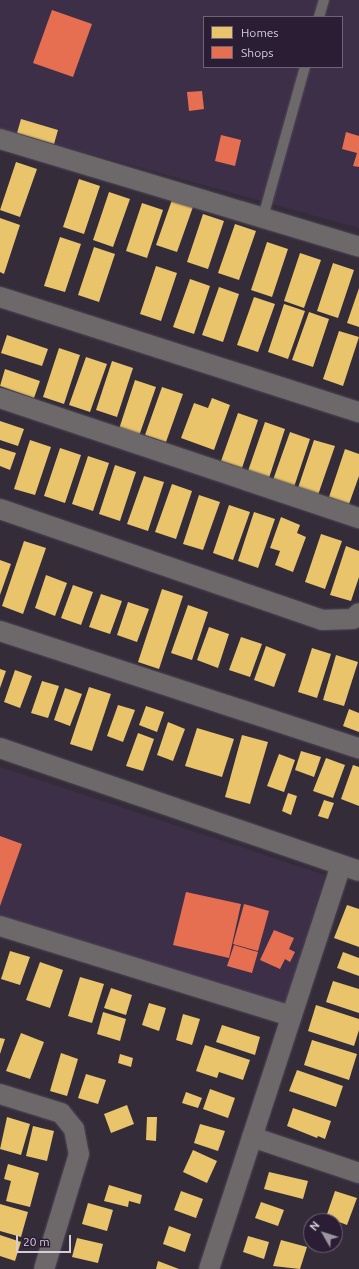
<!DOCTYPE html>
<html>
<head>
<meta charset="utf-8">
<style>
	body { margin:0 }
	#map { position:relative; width:359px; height:1269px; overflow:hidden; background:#342c39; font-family:Ubuntu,sans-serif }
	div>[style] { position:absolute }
	.built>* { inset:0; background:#3e2f49 }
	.homes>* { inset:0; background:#e9c46a }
	.shops>* { inset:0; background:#e76f51 }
	.roads { filter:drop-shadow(0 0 1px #504a56) drop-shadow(0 0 1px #504a56) }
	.lane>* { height:10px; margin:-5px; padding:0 5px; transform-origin:5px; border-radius:5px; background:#6d686a }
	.street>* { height:20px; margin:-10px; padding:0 10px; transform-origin:10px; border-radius:10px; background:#6d686a }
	span { translate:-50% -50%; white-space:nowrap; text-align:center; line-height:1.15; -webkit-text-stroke:4px #2b1e34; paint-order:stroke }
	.legend { position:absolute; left:203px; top:16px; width:140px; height:52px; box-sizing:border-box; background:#2b1e34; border:1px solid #6f6477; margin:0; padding:5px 7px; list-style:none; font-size:12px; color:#d6cddc }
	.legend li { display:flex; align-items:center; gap:8px; height:20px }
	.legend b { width:20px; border:1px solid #6f6477 }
	.north { position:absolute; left:303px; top:1213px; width:40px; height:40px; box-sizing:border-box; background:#2b1e34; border:1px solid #6f6477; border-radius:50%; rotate:309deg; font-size:11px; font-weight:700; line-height:16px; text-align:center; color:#d6cddc }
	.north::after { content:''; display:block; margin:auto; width:14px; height:18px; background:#9d95a3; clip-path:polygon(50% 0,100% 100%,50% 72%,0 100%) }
	.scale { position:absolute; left:16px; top:1235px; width:55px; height:18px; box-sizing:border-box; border:2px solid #d6cddc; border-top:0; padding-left:5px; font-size:12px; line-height:14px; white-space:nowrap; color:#d6cddc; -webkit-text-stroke:3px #2b1e34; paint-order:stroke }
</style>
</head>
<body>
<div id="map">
	<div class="built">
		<i style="clip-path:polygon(evenodd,0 0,359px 0,359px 228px,0 129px,0 0,204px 17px,342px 17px,342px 67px,204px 67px,204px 17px)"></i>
		<i style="clip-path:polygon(0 767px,325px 875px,285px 1006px,0 916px)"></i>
	</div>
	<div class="homes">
		<i style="clip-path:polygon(21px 119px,58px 130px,54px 144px,17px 133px)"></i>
		<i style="clip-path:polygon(16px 162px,37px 169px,20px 217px,0 210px)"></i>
		<i style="clip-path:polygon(79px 179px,100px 186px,84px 234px,63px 227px)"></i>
		<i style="clip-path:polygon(109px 192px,130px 199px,113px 247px,93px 240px)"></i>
		<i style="clip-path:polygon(173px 197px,194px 204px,177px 252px,156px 245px)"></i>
		<i style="clip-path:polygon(142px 203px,163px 210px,147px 258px,126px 251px)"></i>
		<i style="clip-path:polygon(203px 214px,224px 221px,208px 269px,187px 262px)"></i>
		<i style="clip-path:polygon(0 218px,20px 225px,4px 274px,0 272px)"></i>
		<i style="clip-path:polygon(235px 224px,256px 231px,239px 280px,218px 273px)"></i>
		<i style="clip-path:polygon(60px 237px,81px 244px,65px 292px,44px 286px)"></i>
		<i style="clip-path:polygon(267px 242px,288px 249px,272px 297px,251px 290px)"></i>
		<i style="clip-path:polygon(94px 247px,115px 254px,99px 302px,78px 295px)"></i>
		<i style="clip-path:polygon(300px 253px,321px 260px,304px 308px,284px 301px)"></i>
		<i style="clip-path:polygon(333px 263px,354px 270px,338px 318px,317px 311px)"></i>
		<i style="clip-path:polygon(156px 266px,177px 273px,161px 321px,140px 314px)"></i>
		<i style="clip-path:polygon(190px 279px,210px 286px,194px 334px,173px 327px)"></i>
		<i style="clip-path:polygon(219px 287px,239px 294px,223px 342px,202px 335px)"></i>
		<i style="clip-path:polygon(359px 288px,359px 327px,347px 323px)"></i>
		<i style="clip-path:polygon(254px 297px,275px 304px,258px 352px,237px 345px)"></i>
		<i style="clip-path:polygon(284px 304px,305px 311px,288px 359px,268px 352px)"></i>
		<i style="clip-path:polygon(309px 312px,329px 319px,313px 367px,292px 360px)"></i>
		<i style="clip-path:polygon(339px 331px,359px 337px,343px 386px,323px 379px)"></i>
		<i style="clip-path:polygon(7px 335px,48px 349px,42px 366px,1px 353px)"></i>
		<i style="clip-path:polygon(59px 348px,80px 355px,64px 404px,43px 397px)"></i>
		<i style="clip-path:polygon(86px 357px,107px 364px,90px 412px,69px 405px)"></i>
		<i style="clip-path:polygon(112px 361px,133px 368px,117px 417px,96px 410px)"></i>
		<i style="clip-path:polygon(5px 369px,40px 381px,34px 398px,0 386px)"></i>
		<i style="clip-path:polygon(135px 380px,156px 387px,139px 436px,119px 429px)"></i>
		<i style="clip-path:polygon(162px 387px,183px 394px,166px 442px,145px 435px)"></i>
		<i style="clip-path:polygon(212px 398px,230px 405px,214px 450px,181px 438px,194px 403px,208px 408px)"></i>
		<i style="clip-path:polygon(238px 413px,258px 420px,242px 468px,221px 461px)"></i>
		<i style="clip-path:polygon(0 421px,24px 429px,18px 446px,0 440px)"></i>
		<i style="clip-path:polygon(265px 422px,285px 429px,269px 478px,248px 471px)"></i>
		<i style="clip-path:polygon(290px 432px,310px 439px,294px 487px,273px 480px)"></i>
		<i style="clip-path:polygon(30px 440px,51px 447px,35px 495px,14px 489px)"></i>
		<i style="clip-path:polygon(314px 440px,335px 446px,318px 495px,298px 488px)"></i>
		<i style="clip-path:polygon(0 448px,16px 453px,10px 470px,0 466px)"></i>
		<i style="clip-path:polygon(60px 448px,81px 455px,65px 503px,44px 496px)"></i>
		<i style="clip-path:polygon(345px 449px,359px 454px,359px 476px,349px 504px,329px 497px)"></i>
		<i style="clip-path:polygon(88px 456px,109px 463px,93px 511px,72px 504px)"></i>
		<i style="clip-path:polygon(115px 465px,136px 472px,120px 521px,99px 514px)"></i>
		<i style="clip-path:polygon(144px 476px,164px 482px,148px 531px,127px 524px)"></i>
		<i style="clip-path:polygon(172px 484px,192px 491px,176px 539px,155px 532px)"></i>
		<i style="clip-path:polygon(199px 495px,220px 502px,203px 550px,183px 544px)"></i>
		<i style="clip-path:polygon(229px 505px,250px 512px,233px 560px,213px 553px)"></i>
		<i style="clip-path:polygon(254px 512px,275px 519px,258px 568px,238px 561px)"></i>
		<i style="clip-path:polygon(281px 517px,300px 525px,297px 533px,306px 537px,293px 572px,275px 565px,280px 551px,270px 548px)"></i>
		<i style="clip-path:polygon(321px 534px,342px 541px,325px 589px,305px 582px)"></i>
		<i style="clip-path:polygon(24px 541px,46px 548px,23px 614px,2px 606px)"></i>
		<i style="clip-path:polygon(346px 546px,359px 551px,359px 577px,351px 601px,330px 595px)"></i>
		<i style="clip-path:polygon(0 560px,11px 564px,0 595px)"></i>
		<i style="clip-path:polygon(46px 575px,67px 583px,55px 616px,35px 608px)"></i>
		<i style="clip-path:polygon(73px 585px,93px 592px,81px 625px,61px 618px)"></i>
		<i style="clip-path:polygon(162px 589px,183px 596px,159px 669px,138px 662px)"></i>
		<i style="clip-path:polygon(101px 594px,122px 601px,110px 634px,89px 627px)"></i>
		<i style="clip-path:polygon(128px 602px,149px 609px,137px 642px,117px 635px)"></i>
		<i style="clip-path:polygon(188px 605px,208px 612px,192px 660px,171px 653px)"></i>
		<i style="clip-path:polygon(209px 627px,229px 634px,218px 668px,197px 660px)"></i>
		<i style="clip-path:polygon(241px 637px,262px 644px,250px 677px,229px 670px)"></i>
		<i style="clip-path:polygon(266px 646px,286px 654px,274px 687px,254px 680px)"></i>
		<i style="clip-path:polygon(312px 648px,331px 654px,317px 698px,298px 692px)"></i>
		<i style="clip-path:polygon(336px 655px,358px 662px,344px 706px,323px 700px)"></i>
		<i style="clip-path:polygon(0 669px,6px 671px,0 688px)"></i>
		<i style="clip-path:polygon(15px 670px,32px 676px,20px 708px,4px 702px)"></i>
		<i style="clip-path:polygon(42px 681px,59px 686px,48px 718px,31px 713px)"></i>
		<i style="clip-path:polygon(89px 687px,111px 694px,92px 751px,70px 744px)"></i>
		<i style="clip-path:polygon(65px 688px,82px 694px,70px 726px,54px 720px)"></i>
		<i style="clip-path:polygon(118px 705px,135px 710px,123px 742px,107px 736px)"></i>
		<i style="clip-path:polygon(146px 706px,164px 712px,157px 732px,139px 725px)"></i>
		<i style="clip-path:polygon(349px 709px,359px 713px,359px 732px,343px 726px)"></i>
		<i style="clip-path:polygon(168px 722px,185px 729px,173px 761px,157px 755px)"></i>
		<i style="clip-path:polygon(197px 728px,234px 739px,222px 777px,185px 766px)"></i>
		<i style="clip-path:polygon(138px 733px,154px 739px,143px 771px,126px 766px)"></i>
		<i style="clip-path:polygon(242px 735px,268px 742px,250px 804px,225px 797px)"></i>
		<i style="clip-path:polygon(301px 751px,321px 757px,314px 777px,295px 770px)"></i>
		<i style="clip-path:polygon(279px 754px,295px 760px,284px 792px,267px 786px)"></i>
		<i style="clip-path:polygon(326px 758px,345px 765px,333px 798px,313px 791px)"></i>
		<i style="clip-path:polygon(353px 765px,359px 767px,359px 806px,341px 799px)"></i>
		<i style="clip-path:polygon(288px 793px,297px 796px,291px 815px,282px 811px)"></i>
		<i style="clip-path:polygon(324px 800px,334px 803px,328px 819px,318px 816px)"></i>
		<i style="clip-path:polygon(347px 905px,359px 909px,359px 947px,334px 938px)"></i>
		<i style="clip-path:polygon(10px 951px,30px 957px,20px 985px,1px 979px)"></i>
		<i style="clip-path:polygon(343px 952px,359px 958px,359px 976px,337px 968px)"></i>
		<i style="clip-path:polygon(40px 962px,63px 970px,50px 1008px,26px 1000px)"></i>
		<i style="clip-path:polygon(80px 977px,104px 984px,92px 1023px,68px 1016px)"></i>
		<i style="clip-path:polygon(333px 981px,359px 989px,359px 1013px,326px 1002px)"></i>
		<i style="clip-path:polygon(111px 988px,132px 995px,126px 1015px,104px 1008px)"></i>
		<i style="clip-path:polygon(149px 1003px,166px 1008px,159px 1031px,142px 1025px)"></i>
		<i style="clip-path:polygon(316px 1005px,359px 1019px,359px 1030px,354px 1046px,308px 1031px)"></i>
		<i style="clip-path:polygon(103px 1012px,126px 1019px,120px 1041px,97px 1034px)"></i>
		<i style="clip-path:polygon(183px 1014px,200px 1019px,192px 1045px,176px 1040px)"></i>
		<i style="clip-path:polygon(222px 1025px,260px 1037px,255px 1055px,216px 1042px)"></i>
		<i style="clip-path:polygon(21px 1033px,44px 1042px,30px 1079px,6px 1071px)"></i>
		<i style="clip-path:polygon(0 1038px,5px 1039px,0 1054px)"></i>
		<i style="clip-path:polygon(312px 1040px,357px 1054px,349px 1080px,304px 1065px)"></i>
		<i style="clip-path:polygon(205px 1045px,250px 1060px,243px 1080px,219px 1072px,217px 1078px,196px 1071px)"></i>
		<i style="clip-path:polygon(61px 1053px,78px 1059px,67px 1096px,50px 1091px)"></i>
		<i style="clip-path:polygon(120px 1054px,133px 1058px,131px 1067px,118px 1063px)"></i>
		<i style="clip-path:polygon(297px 1070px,343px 1086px,336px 1107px,289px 1091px)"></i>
		<i style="clip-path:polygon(86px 1074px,106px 1080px,98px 1104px,78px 1098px)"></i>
		<i style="clip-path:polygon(210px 1089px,235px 1098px,228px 1118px,203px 1109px)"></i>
		<i style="clip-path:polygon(186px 1092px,202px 1098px,198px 1108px,182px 1103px)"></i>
		<i style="clip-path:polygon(127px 1105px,134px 1124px,111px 1133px,104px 1114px)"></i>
		<i style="clip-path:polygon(293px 1108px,331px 1121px,325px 1139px,318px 1136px,317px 1138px,287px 1126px)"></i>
		<i style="clip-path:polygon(7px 1117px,30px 1124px,21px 1155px,0 1149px)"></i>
		<i style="clip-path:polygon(147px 1117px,157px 1117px,156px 1141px,146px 1140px)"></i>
		<i style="clip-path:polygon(200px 1124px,225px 1131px,218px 1151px,194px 1143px)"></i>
		<i style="clip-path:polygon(33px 1126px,54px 1131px,47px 1161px,26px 1156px)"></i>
		<i style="clip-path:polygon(193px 1150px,217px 1161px,207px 1183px,183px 1172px)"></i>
		<i style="clip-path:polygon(8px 1164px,39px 1173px,30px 1207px,6px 1201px,11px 1181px,4px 1179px)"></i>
		<i style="clip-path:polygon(269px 1172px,308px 1181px,303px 1199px,264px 1189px)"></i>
		<i style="clip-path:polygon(109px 1185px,142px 1195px,140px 1204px,129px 1201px,128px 1207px,104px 1201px)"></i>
		<i style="clip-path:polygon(181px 1191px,203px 1199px,196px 1218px,174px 1210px)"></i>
		<i style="clip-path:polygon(335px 1191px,357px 1198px,347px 1225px,326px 1217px)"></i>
		<i style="clip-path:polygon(261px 1202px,284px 1210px,278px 1226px,255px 1218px)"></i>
		<i style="clip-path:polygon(88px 1203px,113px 1210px,107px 1231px,82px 1224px)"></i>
		<i style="clip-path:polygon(0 1204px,28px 1212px,21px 1237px,0 1231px)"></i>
		<i style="clip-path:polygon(169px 1226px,191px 1234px,185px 1252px,163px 1244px)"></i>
		<i style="clip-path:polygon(0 1235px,21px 1242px,15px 1261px,0 1256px)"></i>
		<i style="clip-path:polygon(248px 1236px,269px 1242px,264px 1259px,243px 1252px)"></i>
		<i style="clip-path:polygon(77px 1238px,103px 1244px,98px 1263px,72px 1257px)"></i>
		<i style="clip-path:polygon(281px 1240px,307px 1247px,300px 1269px,273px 1266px)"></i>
		<i style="clip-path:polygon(158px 1261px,179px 1269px,156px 1269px)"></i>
	</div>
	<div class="shops">
		<i style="clip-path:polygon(52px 10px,92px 24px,73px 77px,33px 63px)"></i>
		<i style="clip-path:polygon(202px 91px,204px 109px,189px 111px,187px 92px)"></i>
		<i style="clip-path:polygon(346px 132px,359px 136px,359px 167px,353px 166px,357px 153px,342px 149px)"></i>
		<i style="clip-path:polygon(221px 135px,241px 140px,235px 166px,215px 161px)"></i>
		<i style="clip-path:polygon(0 836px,22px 844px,0 906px)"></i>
		<i style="clip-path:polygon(186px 892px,241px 904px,229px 958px,173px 945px)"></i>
		<i style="clip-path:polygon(244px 904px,269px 911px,258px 951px,233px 944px)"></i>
		<i style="clip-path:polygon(274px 930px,294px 938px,289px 949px,295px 952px,290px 962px,285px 959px,280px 969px,260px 960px)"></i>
		<i style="clip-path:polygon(234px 945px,258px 952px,252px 973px,227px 966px)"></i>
	</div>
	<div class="roads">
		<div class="lane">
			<i style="left:319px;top:17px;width:18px;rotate:-74deg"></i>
			<i style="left:263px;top:217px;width:156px;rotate:-74.4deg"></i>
		</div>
		<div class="street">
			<i style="left:0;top:139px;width:375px;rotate:16.7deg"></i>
			<i style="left:0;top:297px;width:377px;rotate:17.8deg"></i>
			<i style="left:0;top:398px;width:379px;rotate:18.5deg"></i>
			<i style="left:0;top:509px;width:341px;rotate:19deg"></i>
			<i style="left:322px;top:620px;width:31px;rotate:-2deg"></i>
			<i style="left:353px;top:619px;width:8px;rotate:-45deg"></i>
			<i style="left:0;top:631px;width:378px;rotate:18.1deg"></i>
			<i style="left:0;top:748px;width:379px;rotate:18.9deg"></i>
			<i style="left:0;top:926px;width:305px;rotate:17.2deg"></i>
			<i style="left:0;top:1094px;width:64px;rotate:17.3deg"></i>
			<i style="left:61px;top:1113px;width:21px;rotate:51deg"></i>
			<i style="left:74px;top:1129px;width:25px;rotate:79deg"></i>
			<i style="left:79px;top:1154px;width:120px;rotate:106.9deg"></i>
			<i style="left:252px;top:1137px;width:113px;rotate:18.6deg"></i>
			<i style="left:209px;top:1269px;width:424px;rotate:-71.9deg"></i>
		</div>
	</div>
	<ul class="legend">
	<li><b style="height:11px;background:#e9c46a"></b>Homes</li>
	<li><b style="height:11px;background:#e76f51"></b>Shops</li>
	</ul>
	<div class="north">N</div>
	<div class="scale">20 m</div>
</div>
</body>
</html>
